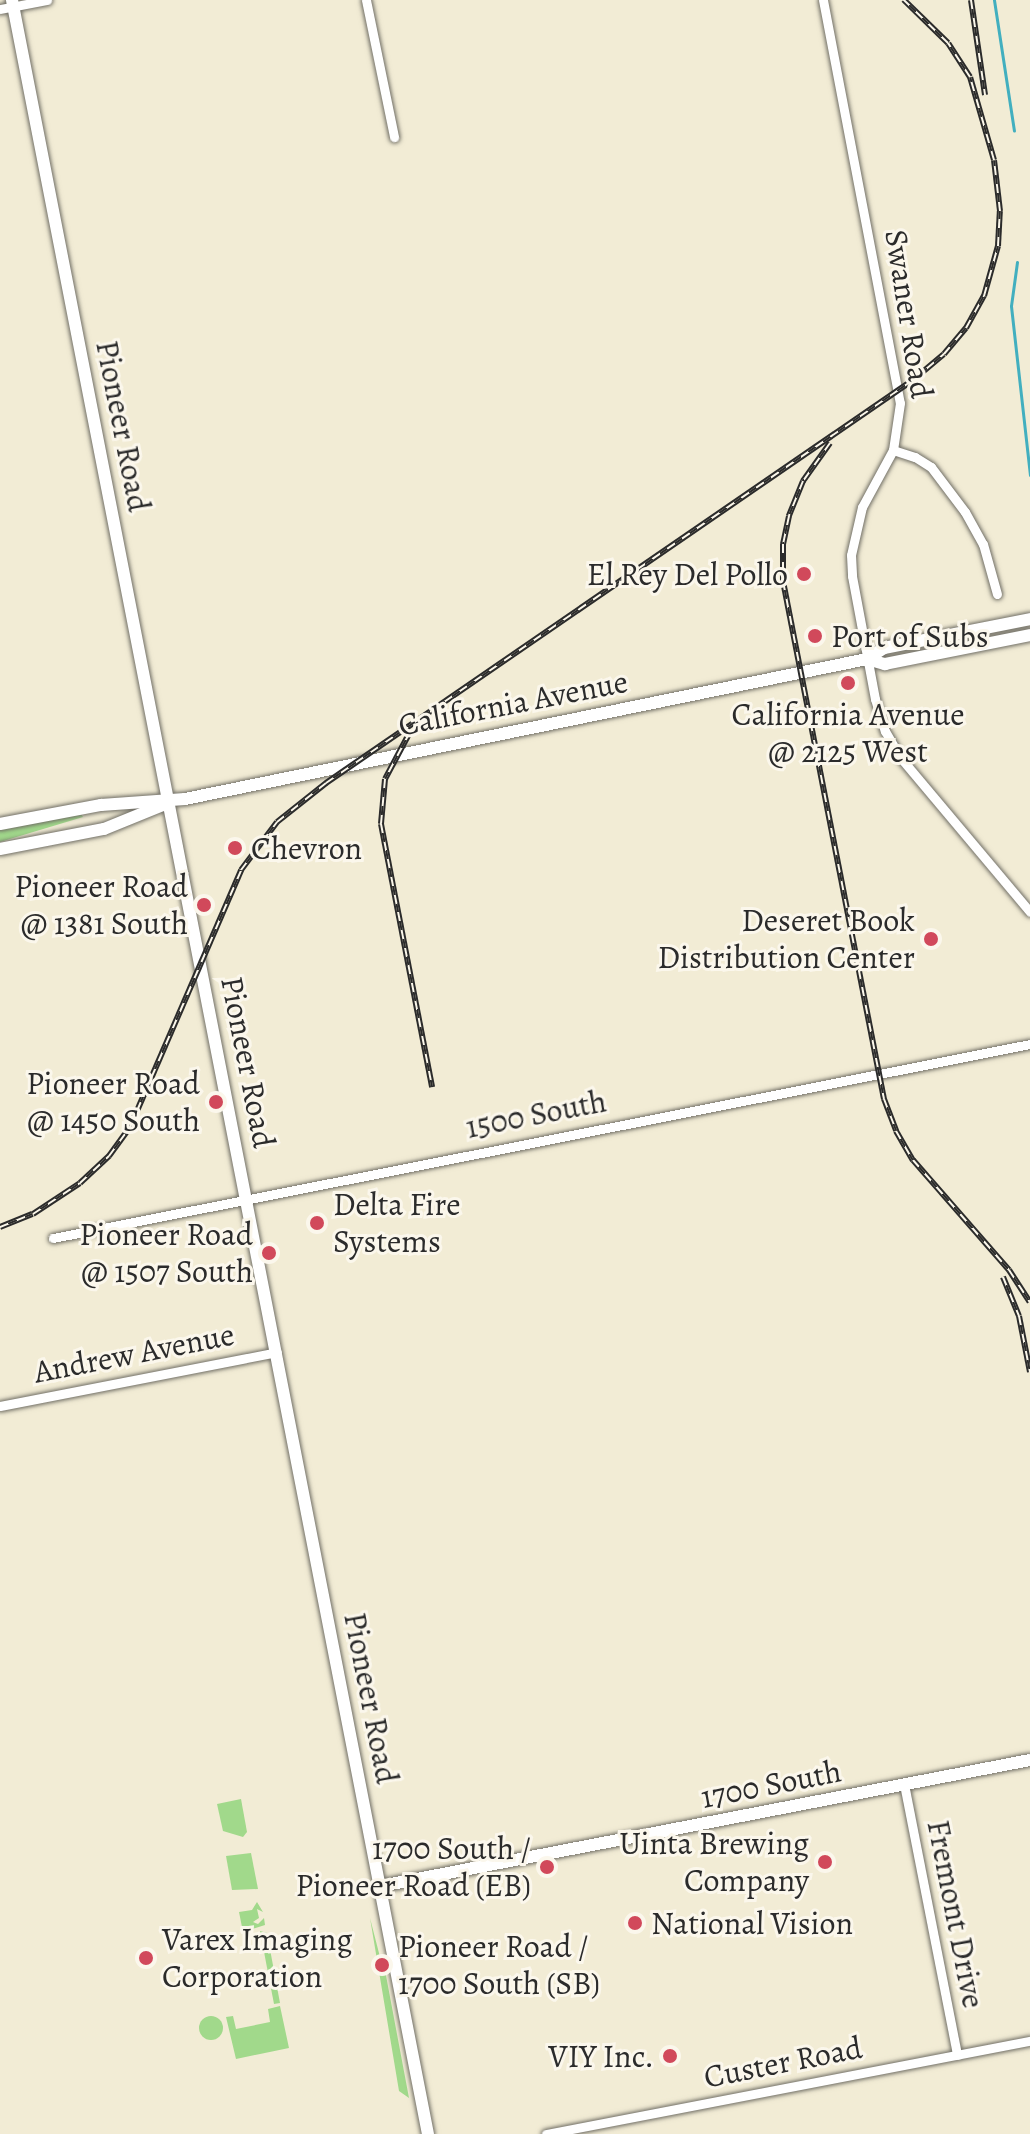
<!DOCTYPE html>
<html>
<head>
<meta charset="utf-8">
<style>
	body { margin:0 }
	#map { position:relative; width:1030px; height:2134px; overflow:hidden; background:#f2ecd5; font-family:Alegreya,serif }
	div>[style] { position:absolute }
	.green>* { inset:0; background:#a1d98b }
	.round { border-radius:50% }
	.stream>* { height:3px; margin:-1.5px; padding:0 1.5px; transform-origin:1.5px; border-radius:1.5px; background:#42afbf }
	.roads { filter:drop-shadow(0 0 2px #716f66) drop-shadow(0 0 2px #716f66) }
	.street>* { height:9px; margin:-4.5px; padding:0 4.5px; transform-origin:4.5px; border-radius:4.5px; background:#fff }
	.secondary>* { height:12px; margin:-6px; padding:0 6px; transform-origin:6px; border-radius:6px; background:#fff }
	.rail>* { height:6px; margin-top:-3px; transform-origin:0; background:repeating-linear-gradient(90deg,#fbf7ec 0 9px,#2b2b2b 0 18px); box-sizing:border-box; border-block:2px solid #2b2b2b }
	.dots>* { width:22px; height:22px; translate:-50% -50%; box-sizing:border-box; border:4px solid #fbf7ec; border-radius:50% }
	span { translate:-50% -50%; white-space:nowrap; text-align:center; line-height:1.15; -webkit-text-stroke:6px #fbf7ec; paint-order:stroke }
	.street-label { font-size:32px; color:#2b2b2b }
	.poi-label { font-size:32px; color:#2b2b2b }
	.right { translate:-100% -50%; text-align:right }
	.left { translate:0 -50%; text-align:left }
</style>
</head>
<body>
<div id="map">
	<div class="green">
		<i style="clip-path:polygon(81px 814px,83px 817px,0 842px,0 829px)"></i>
		<i style="clip-path:polygon(241px 1799px,247px 1832px,243px 1837px,223px 1831px,217px 1804px)"></i>
		<i style="clip-path:polygon(251px 1853px,258px 1889px,232px 1890px,226px 1856px)"></i>
		<i style="clip-path:polygon(257px 1902px,263px 1912px,257px 1909px,259px 1918px,253px 1922px,258px 1924px,264px 1918px,265px 1925px,243px 1932px,239px 1912px,252px 1910px)"></i>
		<i style="clip-path:polygon(370px 1918px,381px 1961px,379px 1965px,384px 1965px,409px 2098px,399px 2091px)"></i>
		<i style="clip-path:polygon(260px 1931px,267px 1933px,280px 2003px,274px 2004px)"></i>
		<i style="clip-path:polygon(280px 2006px,289px 2048px,236px 2059px,226px 2017px,233px 2016px,236px 2029px,270px 2022px,268px 2009px)"></i>
		<i class="round" style="left:199px;top:2016px;width:24px;height:24px"></i>
	</div>
	<div class="stream">
		<i style="left:994px;top:0;width:132px;rotate:81.3deg"></i>
		<i style="left:1017px;top:262px;width:44px;rotate:97.8deg"></i>
		<i style="left:1011px;top:306px;width:170px;rotate:83.6deg"></i>
	</div>
	<div class="roads">
		<div class="street">
			<i style="left:366px;top:0;width:140px;rotate:78.4deg"></i>
			<i style="left:823px;top:0;width:410px;rotate:79.2deg"></i>
			<i style="left:900px;top:403px;width:48px;rotate:98.5deg"></i>
			<i style="left:893px;top:450px;width:65px;rotate:118.5deg"></i>
			<i style="left:862px;top:507px;width:49px;rotate:102.9deg"></i>
			<i style="left:851px;top:555px;width:21px;rotate:87deg"></i>
			<i style="left:852px;top:576px;width:125px;rotate:79.4deg"></i>
			<i style="left:875px;top:699px;width:34px;rotate:73deg"></i>
			<i style="left:885px;top:731px;width:30px;rotate:60deg"></i>
			<i style="left:900px;top:757px;width:202px;rotate:50deg"></i>
			<i style="left:0;top:9px;width:48px;rotate:-10.8deg"></i>
			<i style="left:893px;top:450px;width:23px;rotate:18deg"></i>
			<i style="left:915px;top:457px;width:19px;rotate:32deg"></i>
			<i style="left:931px;top:467px;width:56px;rotate:52.9deg"></i>
			<i style="left:965px;top:512px;width:37px;rotate:61deg"></i>
			<i style="left:983px;top:544px;width:52px;rotate:74.4deg"></i>
			<i style="left:53px;top:1238px;width:996px;rotate:-11.23deg"></i>
			<i style="left:0;top:1406px;width:282px;rotate:-11deg"></i>
			<i style="left:904px;top:1784px;width:276px;rotate:78.9deg"></i>
			<i style="left:546px;top:2134px;width:493px;rotate:-10.9deg"></i>
		</div>
		<div class="secondary">
			<i style="left:12px;top:0;width:2174px;rotate:78.97deg"></i>
			<i style="left:867px;top:659px;width:19px;rotate:16deg"></i>
			<i style="left:885px;top:664px;width:148px;rotate:-11.3deg"></i>
			<i style="left:0;top:824px;width:103px;rotate:-10.7deg"></i>
			<i style="left:101px;top:805px;width:84px;rotate:-4.1deg"></i>
			<i style="left:185px;top:799px;width:696px;rotate:-11.6deg"></i>
			<i style="left:867px;top:659px;width:20px;rotate:-33deg"></i>
			<i style="left:884px;top:648px;width:149px;rotate:-11.2deg"></i>
			<i style="left:0;top:849px;width:106px;rotate:-10.9deg"></i>
			<i style="left:104px;top:829px;width:69px;rotate:-22.1deg"></i>
			<i style="left:381px;top:1886px;width:661px;rotate:-10.99deg"></i>
		</div>
	</div>
	<div class="rail">
		<i style="left:971px;top:0;width:96px;rotate:81.6deg"></i>
		<i style="left:830px;top:443px;width:47px;rotate:125.4deg"></i>
		<i style="left:803px;top:481px;width:38px;rotate:112deg"></i>
		<i style="left:789px;top:516px;width:29px;rotate:102deg"></i>
		<i style="left:783px;top:544px;width:37px;rotate:90deg"></i>
		<i style="left:783px;top:581px;width:528px;rotate:78.97deg"></i>
		<i style="left:884px;top:1099px;width:34px;rotate:69deg"></i>
		<i style="left:896px;top:1131px;width:34px;rotate:60deg"></i>
		<i style="left:913px;top:1160px;width:146px;rotate:48.9deg"></i>
		<i style="left:1009px;top:1270px;width:38px;rotate:57deg"></i>
		<i style="left:410px;top:732px;width:53px;rotate:118deg"></i>
		<i style="left:385px;top:779px;width:45px;rotate:95.1deg"></i>
		<i style="left:381px;top:824px;width:268px;rotate:79deg"></i>
		<i style="left:0;top:1227px;width:35px;rotate:-22deg"></i>
		<i style="left:33px;top:1214px;width:56px;rotate:-33.4deg"></i>
		<i style="left:80px;top:1183px;width:40px;rotate:-43deg"></i>
		<i style="left:109px;top:1156px;width:36px;rotate:-54deg"></i>
		<i style="left:130px;top:1127px;width:280px;rotate:-66.6deg"></i>
		<i style="left:241px;top:870px;width:60px;rotate:-53.1deg"></i>
		<i style="left:277px;top:822px;width:63px;rotate:-38.5deg"></i>
		<i style="left:326px;top:783px;width:712px;rotate:-34.47deg"></i>
		<i style="left:913px;top:380px;width:40px;rotate:-40deg"></i>
		<i style="left:944px;top:354px;width:34px;rotate:-50deg"></i>
		<i style="left:966px;top:328px;width:37px;rotate:-61deg"></i>
		<i style="left:984px;top:296px;width:52px;rotate:-74.4deg"></i>
		<i style="left:998px;top:246px;width:35px;rotate:-87deg"></i>
		<i style="left:1000px;top:211px;width:51px;rotate:-96.7deg"></i>
		<i style="left:994px;top:160px;width:86px;rotate:-106.1deg"></i>
		<i style="left:970px;top:77px;width:40px;rotate:-122.9deg"></i>
		<i style="left:948px;top:43px;width:62px;rotate:-135.7deg"></i>
		<i style="left:1003px;top:1277px;width:42px;rotate:67.7deg"></i>
		<i style="left:1019px;top:1316px;width:57px;rotate:78.9deg"></i>
	</div>
	<div class="dots">
		<i style="left:804px;top:574px;background:#d1495b"></i>
		<i style="left:815px;top:636px;background:#d1495b"></i>
		<i style="left:848px;top:683px;background:#d1495b"></i>
		<i style="left:235px;top:848px;background:#d1495b"></i>
		<i style="left:204px;top:905px;background:#d1495b"></i>
		<i style="left:931px;top:939px;background:#d1495b"></i>
		<i style="left:216px;top:1102px;background:#d1495b"></i>
		<i style="left:317px;top:1223px;background:#d1495b"></i>
		<i style="left:269px;top:1253px;background:#d1495b"></i>
		<i style="left:825px;top:1862px;background:#d1495b"></i>
		<i style="left:547px;top:1867px;background:#d1495b"></i>
		<i style="left:635px;top:1923px;background:#d1495b"></i>
		<i style="left:146px;top:1958px;background:#d1495b"></i>
		<i style="left:382px;top:1965px;background:#d1495b"></i>
		<i style="left:670px;top:2056px;background:#d1495b"></i>
	</div>
	<div class="street-label">
		<span style="left:909px;top:314px;rotate:81deg">Swaner Road</span>
		<span style="left:123px;top:426px;rotate:79deg">Pioneer Road</span>
		<span style="left:513px;top:703px;rotate:-11deg">California Avenue</span>
		<span style="left:248px;top:1062px;rotate:79deg">Pioneer Road</span>
		<span style="left:536px;top:1114px;rotate:-11deg">1500 South</span>
		<span style="left:134px;top:1353px;rotate:-11deg">Andrew Avenue</span>
		<span style="left:371px;top:1698px;rotate:79deg">Pioneer Road</span>
		<span style="left:771px;top:1784px;rotate:-11deg">1700 South</span>
		<span style="left:956px;top:1914px;rotate:79deg">Fremont Drive</span>
		<span style="left:783px;top:2062px;rotate:-11deg">Custer Road</span>
	</div>
	<div class="poi-label">
		<span class="right" style="left:788px;top:574px">El Rey Del Pollo</span>
		<span class="left" style="left:831px;top:636px">Port of Subs</span>
		<span style="left:848px;top:733px">California Avenue<br>@ 2125 West</span>
		<span class="left" style="left:251px;top:848px">Chevron</span>
		<span class="right" style="left:188px;top:905px">Pioneer Road<br>@ 1381 South</span>
		<span class="right" style="left:915px;top:939px">Deseret Book<br>Distribution Center</span>
		<span class="right" style="left:200px;top:1102px">Pioneer Road<br>@ 1450 South</span>
		<span class="left" style="left:333px;top:1223px">Delta Fire<br>Systems</span>
		<span class="right" style="left:253px;top:1253px">Pioneer Road<br>@ 1507 South</span>
		<span class="right" style="left:809px;top:1862px">Uinta Brewing<br>Company</span>
		<span class="right" style="left:531px;top:1867px">1700 South /<br>Pioneer Road (EB)</span>
		<span class="left" style="left:651px;top:1923px">National Vision</span>
		<span class="left" style="left:162px;top:1958px">Varex Imaging<br>Corporation</span>
		<span class="left" style="left:398px;top:1965px">Pioneer Road /<br>1700 South (SB)</span>
		<span class="right" style="left:654px;top:2056px">VIY Inc.</span>
	</div>
</div>
</body>
</html>
